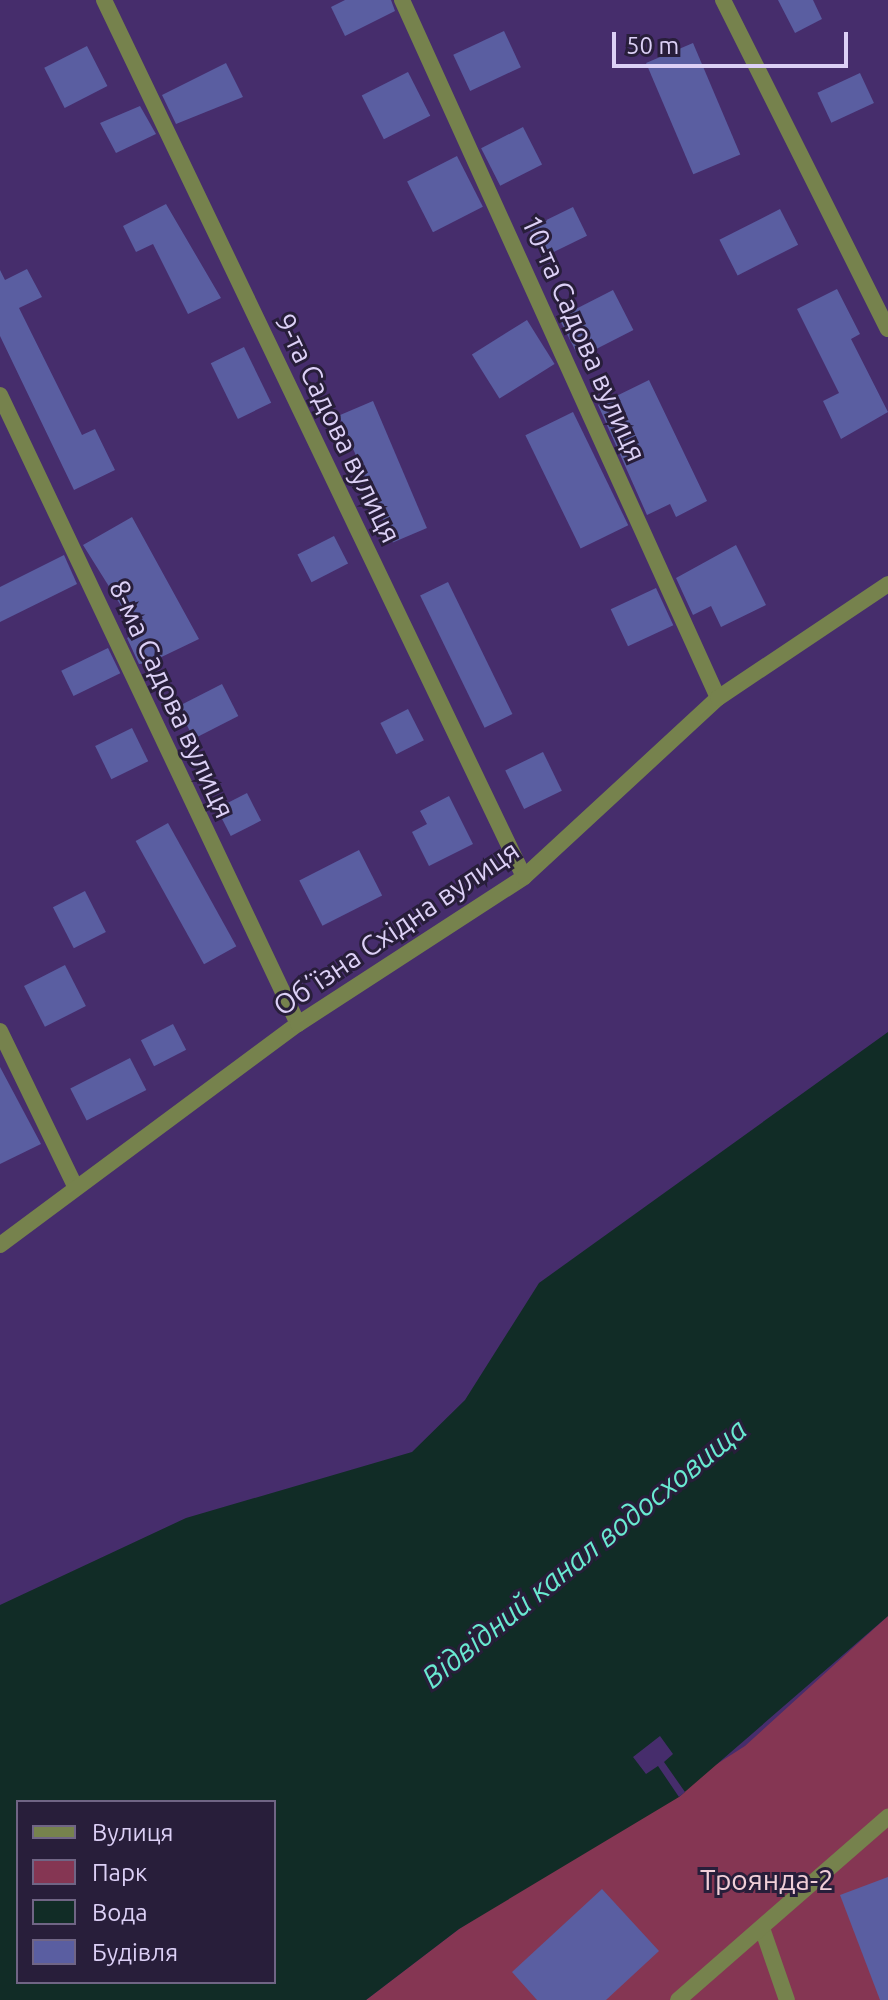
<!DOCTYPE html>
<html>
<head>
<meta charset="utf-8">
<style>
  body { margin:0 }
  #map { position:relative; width:888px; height:2000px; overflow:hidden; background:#462d6c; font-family:Ubuntu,sans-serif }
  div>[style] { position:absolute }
  .green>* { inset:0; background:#853653 }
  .water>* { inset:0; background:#112c26 }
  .pier>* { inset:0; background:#462d6c }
  .building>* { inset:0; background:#5a5ea1; transform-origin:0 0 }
  .minor>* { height:16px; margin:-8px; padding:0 8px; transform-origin:8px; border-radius:8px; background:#76824d }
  span { translate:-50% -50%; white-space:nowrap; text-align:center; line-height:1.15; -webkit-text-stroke:6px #281e3a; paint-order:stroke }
  .street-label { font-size:28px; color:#dcd0f6 }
  .park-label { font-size:28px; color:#f1cfd8 }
  .water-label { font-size:30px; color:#69e9d1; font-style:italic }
  .legend { position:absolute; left:16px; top:1800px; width:260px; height:184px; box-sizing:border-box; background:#281e3a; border:2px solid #706585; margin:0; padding:10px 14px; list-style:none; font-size:24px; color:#dcd0f6 }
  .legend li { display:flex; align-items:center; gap:16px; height:40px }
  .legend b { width:40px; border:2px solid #706585 }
  .scale { position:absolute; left:612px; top:32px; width:236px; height:36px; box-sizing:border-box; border:4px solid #dcd0f6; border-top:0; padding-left:10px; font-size:24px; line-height:28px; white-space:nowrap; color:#dcd0f6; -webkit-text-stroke:6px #281e3a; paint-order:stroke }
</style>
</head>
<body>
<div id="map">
  <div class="green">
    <i style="clip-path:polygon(888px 1616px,888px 2000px,366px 2000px,459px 1929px,745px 1746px)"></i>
  </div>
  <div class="water">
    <i style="clip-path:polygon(evenodd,888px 1032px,888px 1616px,679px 1797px,459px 1929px,366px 2000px,0 2000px,0 1605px,186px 1518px,412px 1452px,465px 1400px,539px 1283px,888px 1032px,18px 1802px,274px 1802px,274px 1982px,18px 1982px,18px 1802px)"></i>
  </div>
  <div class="pier">
    <i style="clip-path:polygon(660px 1736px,673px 1754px,664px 1762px,685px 1792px,679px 1797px,658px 1766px,646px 1774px,633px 1757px)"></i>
  </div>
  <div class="building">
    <i style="clip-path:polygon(345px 0,391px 0,395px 11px,345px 36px,331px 7px)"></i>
    <i style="clip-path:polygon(778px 0,813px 0,822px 19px,795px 33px)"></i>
    <i style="left:504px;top:31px;width:40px;height:56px;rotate:65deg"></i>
    <i style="left:693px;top:43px;width:121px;height:51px;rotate:67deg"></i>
    <i style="left:87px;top:46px;width:45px;height:48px;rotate:63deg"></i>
    <i style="clip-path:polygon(226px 63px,243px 97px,176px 124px,162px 95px)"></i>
    <i style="left:408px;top:72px;width:49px;height:52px;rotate:63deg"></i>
    <i style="left:860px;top:73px;width:33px;height:47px;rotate:65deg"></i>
    <i style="clip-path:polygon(140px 106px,156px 134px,116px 153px,100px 123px)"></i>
    <i style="left:523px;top:127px;width:42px;height:47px;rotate:63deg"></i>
    <i style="left:457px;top:156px;width:57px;height:56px;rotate:63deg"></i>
    <i style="clip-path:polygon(166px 204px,221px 298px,188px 314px,153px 244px,136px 252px,123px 226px)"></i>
    <i style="left:573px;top:207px;width:32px;height:49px;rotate:64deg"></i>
    <i style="left:780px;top:209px;width:40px;height:68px;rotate:63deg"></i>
    <i style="clip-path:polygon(27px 269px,42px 297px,19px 308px,82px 435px,95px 429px,115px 470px,74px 490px,0 336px,0 270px,5px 280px)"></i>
    <i style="clip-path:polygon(837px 289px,860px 334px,851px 339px,888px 412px,841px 439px,823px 401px,839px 393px,797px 309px)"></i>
    <i style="left:613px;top:290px;width:45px;height:61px;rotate:63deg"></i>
    <i style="left:527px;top:320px;width:52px;height:65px;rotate:58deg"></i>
    <i style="left:244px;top:347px;width:62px;height:37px;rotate:64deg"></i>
    <i style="clip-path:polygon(649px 380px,707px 501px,676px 517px,670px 504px,647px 515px,598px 405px)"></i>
    <i style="left:373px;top:401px;width:138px;height:37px;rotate:67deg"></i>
    <i style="left:573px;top:412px;width:126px;height:53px;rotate:64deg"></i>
    <i style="clip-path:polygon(132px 517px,199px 639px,149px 663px,139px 664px,127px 638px,134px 634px,130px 620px,83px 545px)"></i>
    <i style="left:334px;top:536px;width:31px;height:41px;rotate:63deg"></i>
    <i style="clip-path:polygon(736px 545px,766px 605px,721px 627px,711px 606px,693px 615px,676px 578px)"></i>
    <i style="clip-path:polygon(64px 555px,77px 584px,0 622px,0 587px)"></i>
    <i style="left:448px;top:582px;width:147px;height:31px;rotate:64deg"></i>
    <i style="left:656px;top:588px;width:41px;height:50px;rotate:65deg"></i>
    <i style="left:108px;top:648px;width:28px;height:52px;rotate:64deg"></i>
    <i style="left:222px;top:684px;width:36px;height:50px;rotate:63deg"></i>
    <i style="left:408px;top:709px;width:35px;height:31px;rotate:63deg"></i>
    <i style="left:132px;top:728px;width:37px;height:41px;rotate:64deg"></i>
    <i style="left:543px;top:752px;width:43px;height:42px;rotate:64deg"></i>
    <i style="left:247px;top:793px;width:31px;height:34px;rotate:63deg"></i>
    <i style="clip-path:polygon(449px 796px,473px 844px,429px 866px,412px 832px,427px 824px,420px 811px)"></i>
    <i style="left:168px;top:823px;width:141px;height:37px;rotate:61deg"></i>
    <i style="left:359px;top:850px;width:51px;height:67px;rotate:63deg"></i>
    <i style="left:85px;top:891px;width:46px;height:36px;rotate:63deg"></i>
    <i style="left:65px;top:965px;width:46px;height:46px;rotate:63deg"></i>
    <i style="left:173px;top:1024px;width:29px;height:36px;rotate:63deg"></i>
    <i style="left:130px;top:1058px;width:36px;height:67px;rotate:63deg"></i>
    <i style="clip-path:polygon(0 1067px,41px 1144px,0 1164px)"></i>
    <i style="clip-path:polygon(888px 1877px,888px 2000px,880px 2000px,840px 1895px)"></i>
    <i style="clip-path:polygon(602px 1889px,659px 1951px,606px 2000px,537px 2000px,512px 1972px)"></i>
  </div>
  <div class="minor">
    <i style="left:104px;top:0;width:972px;rotate:64.41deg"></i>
    <i style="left:402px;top:0;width:766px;rotate:65.64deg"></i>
    <i style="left:723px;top:0;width:368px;rotate:63.4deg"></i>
    <i style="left:0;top:395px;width:696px;rotate:64.65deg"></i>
    <i style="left:0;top:1031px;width:172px;rotate:64.2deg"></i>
    <i style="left:0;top:1245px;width:371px;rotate:-36.6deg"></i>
    <i style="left:298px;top:1024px;width:270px;rotate:-33deg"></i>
    <i style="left:524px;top:877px;width:264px;rotate:-42.7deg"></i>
    <i style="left:718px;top:698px;width:205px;rotate:-33.8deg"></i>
    <i style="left:762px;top:1928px;width:76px;rotate:70.9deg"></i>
    <i style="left:678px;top:2000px;width:279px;rotate:-41.1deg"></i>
  </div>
  <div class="street-label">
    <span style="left:584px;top:338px;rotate:66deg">10-та Садова вулиця</span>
    <span style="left:338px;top:428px;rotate:64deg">9-та Садова вулиця</span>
    <span style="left:172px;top:699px;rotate:65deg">8-ма Садова вулиця</span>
    <span style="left:396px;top:928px;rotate:-34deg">Обʼїзна Східна вулиця</span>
  </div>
  <div class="park-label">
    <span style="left:767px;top:1880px">Троянда-2</span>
  </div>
  <div class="water-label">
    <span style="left:584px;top:1553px;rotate:-39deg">Відвідний канал водосховища</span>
  </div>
  <ul class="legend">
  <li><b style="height:10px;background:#76824d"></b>Вулиця</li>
  <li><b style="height:22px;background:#853653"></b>Парк</li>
  <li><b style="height:22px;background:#112c26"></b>Вода</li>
  <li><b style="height:22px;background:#5a5ea1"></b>Будівля</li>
  </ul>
  <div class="scale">50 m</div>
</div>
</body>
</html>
